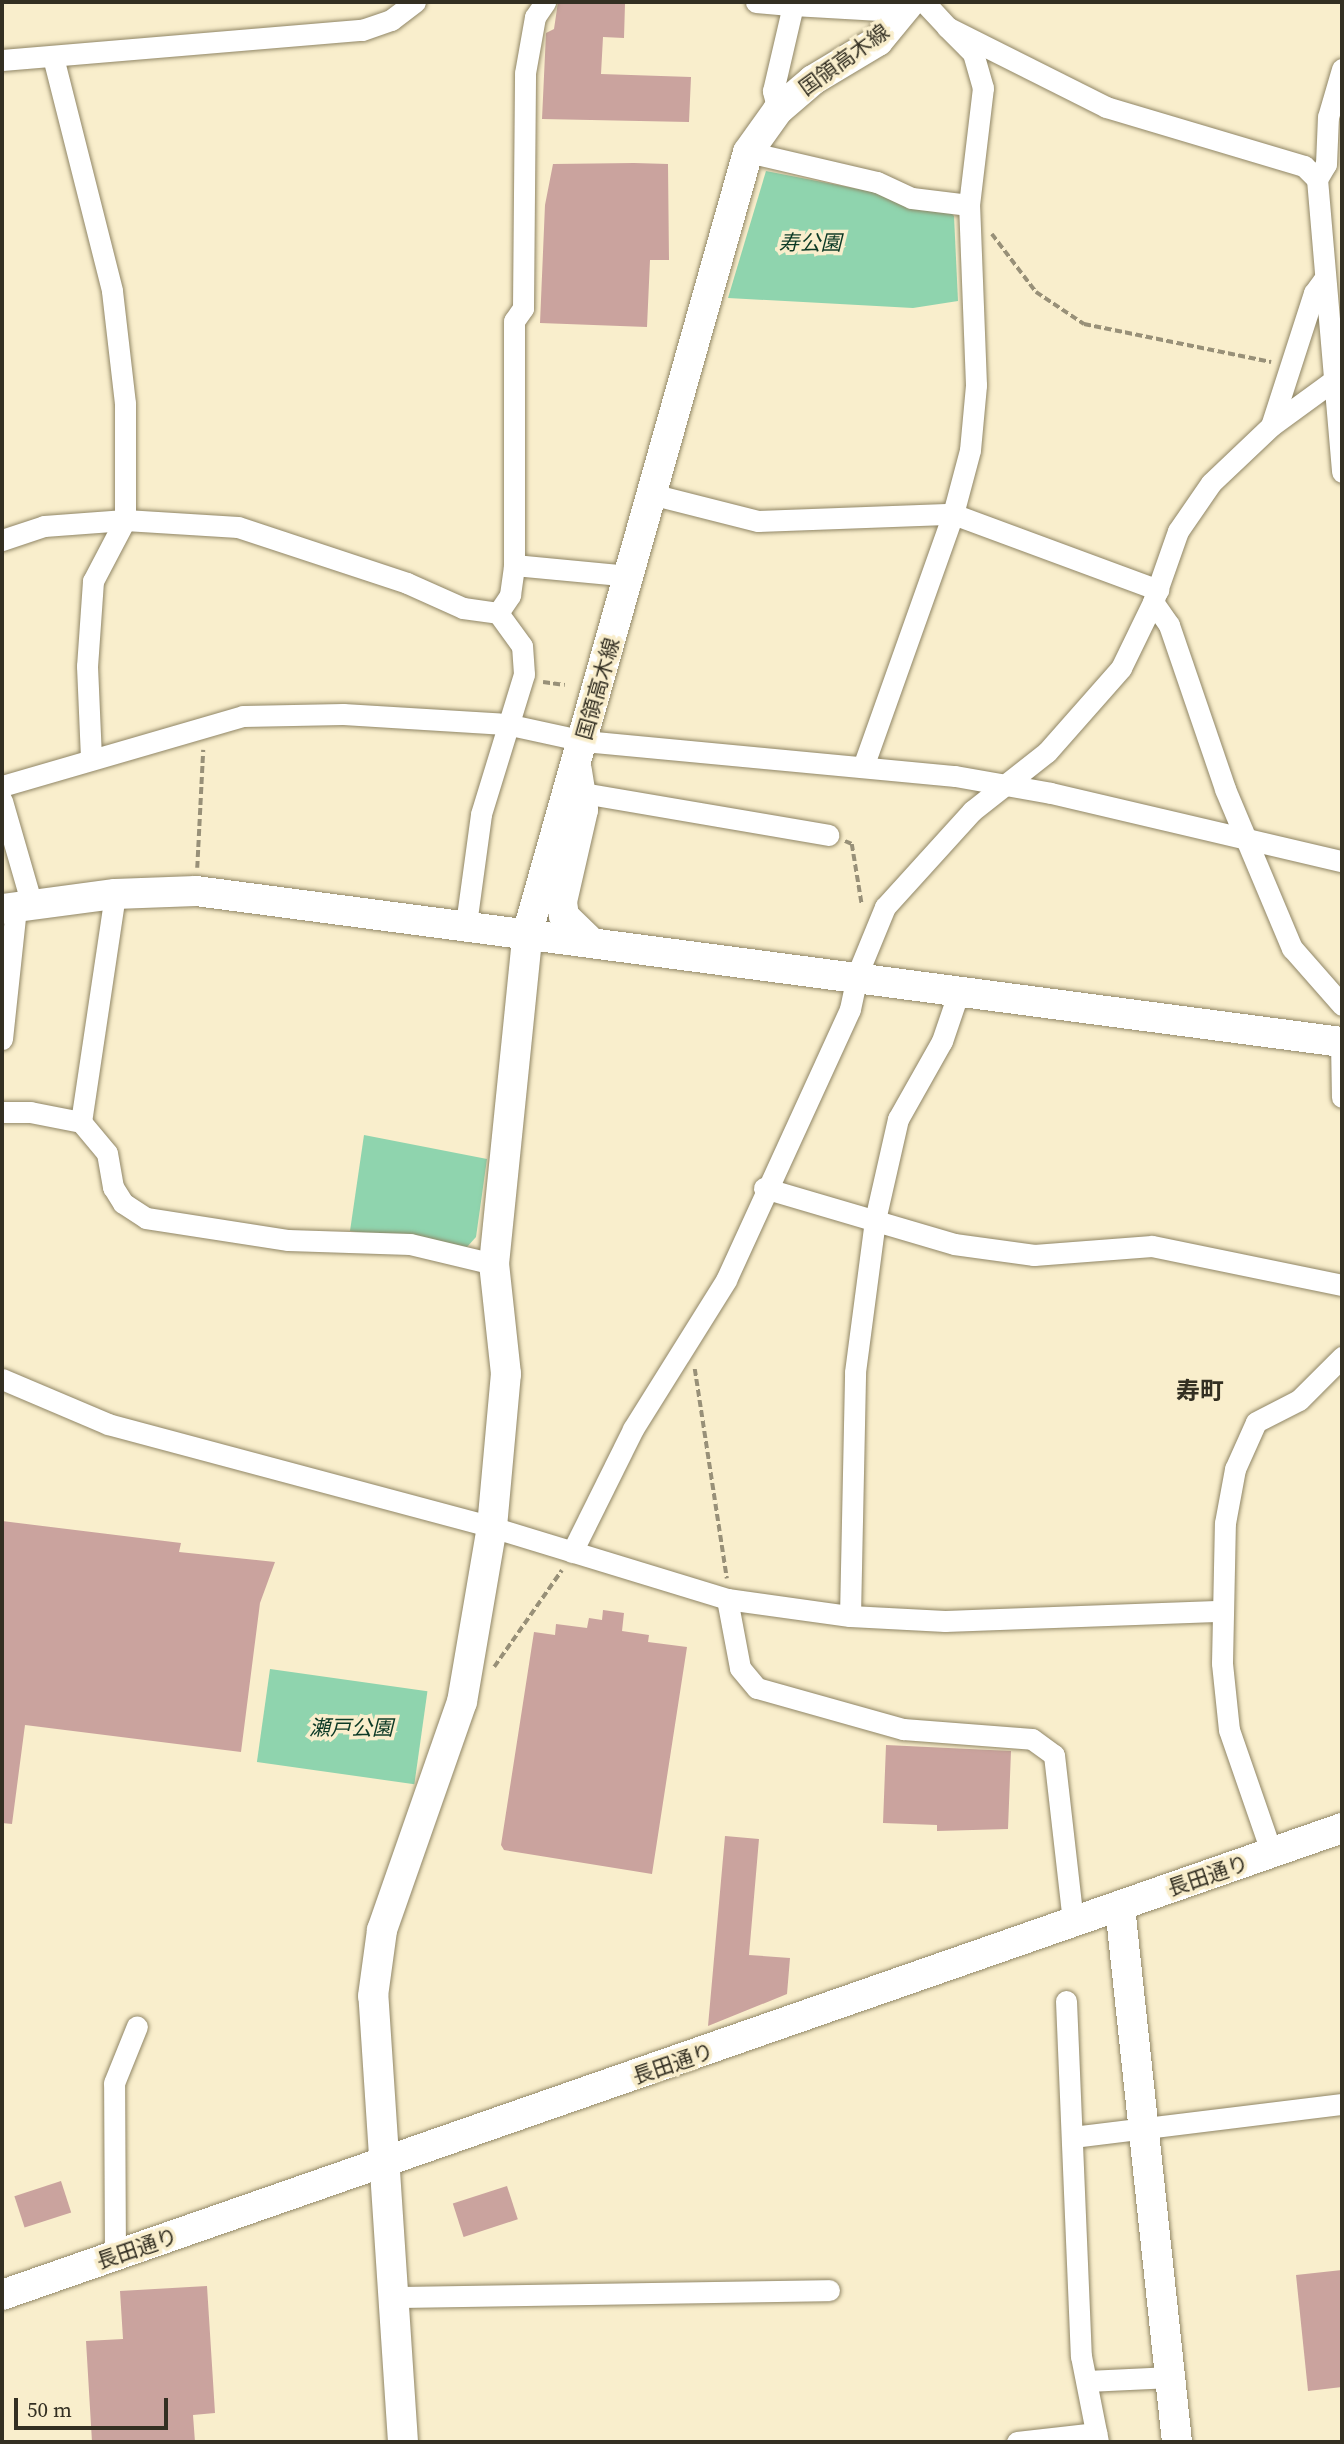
<!DOCTYPE html>
<html>
<head>
<meta charset="utf-8">
<style>
  body { margin:0 }
  #map { position:relative; width:1344px; height:2444px; overflow:hidden; background:#f9eecc; font-family:"Source Serif 4","Noto Sans JP",serif }
  div>[style] { position:absolute }
  .green>* { inset:0; background:#8fd4ae; transform-origin:0 0 }
  .building>* { inset:0; background:#caa39e; transform-origin:0 0 }
  .path>* { height:3.5px; margin-top:-1.75px; transform-origin:0; background:repeating-linear-gradient(90deg,#989078 0 7px,transparent 0 10.5px) }
  .roads { filter:drop-shadow(0 0 2px #908666) drop-shadow(0 0 2px #908666) }
  .street>* { height:21px; margin:-10.5px; padding:0 10.5px; transform-origin:10.5px; border-radius:10.5px; background:#fff }
  .secondary>* { height:30px; margin:-15px; padding:0 15px; transform-origin:15px; border-radius:15px; background:#fff }
  span { translate:-50% -50%; white-space:nowrap; text-align:center; line-height:1.15; -webkit-text-stroke:7px #f9eecc; paint-order:stroke }
  .street-label { font-size:21px; color:#332f22 }
  .park-label { font-size:21px; color:#0b3925; font-style:italic }
  .quarter-label { font-size:24px; color:#332f22; font-weight:700 }
  .frame { position:absolute; inset:0; border:4px solid #332f22; pointer-events:none }
  .scale { position:absolute; left:14px; top:2398px; width:154px; height:32px; box-sizing:border-box; border:4px solid #332f22; border-top:0; padding-left:9px; font-size:21px; line-height:24px; white-space:nowrap; color:#332f22; -webkit-text-stroke:5px #f9eecc; paint-order:stroke }
</style>
</head>
<body>
<div id="map">
  <div class="green">
    <i style="clip-path:polygon(766px 171px,945px 206px,954px 216px,958px 301px,913px 308px,728px 298px)"></i>
    <i style="clip-path:polygon(364px 1135px,487px 1159px,476px 1237px,467px 1247px,350px 1231px)"></i>
    <i style="left:270px;top:1669px;width:159px;height:94px;rotate:8deg"></i>
  </div>
  <div class="building">
    <i style="clip-path:polygon(558px 2px,625px 4px,624px 38px,603px 37px,601px 74px,691px 77px,689px 122px,542px 119px,546px 33px,554px 29px)"></i>
    <i style="clip-path:polygon(634px 163px,668px 164px,669px 260px,650px 260px,647px 327px,540px 323px,545px 205px,553px 164px)"></i>
    <i style="clip-path:polygon(2px 1521px,181px 1543px,179px 1552px,275px 1562px,260px 1603px,241px 1752px,25px 1725px,12px 1824px,2px 1823px)"></i>
    <i style="clip-path:polygon(603px 1610px,624px 1613px,622px 1631px,649px 1635px,648px 1642px,687px 1647px,652px 1874px,504px 1850px,501px 1845px,534px 1632px,555px 1635px,556px 1624px,587px 1628px,589px 1618px,602px 1620px)"></i>
    <i style="clip-path:polygon(886px 1745px,1011px 1751px,1008px 1829px,937px 1831px,937px 1825px,883px 1823px)"></i>
    <i style="clip-path:polygon(725px 1836px,759px 1839px,749px 1955px,790px 1958px,787px 1994px,708px 2026px)"></i>
    <i style="left:61px;top:2181px;width:33px;height:49px;rotate:72deg"></i>
    <i style="left:507px;top:2186px;width:35px;height:57px;rotate:72deg"></i>
    <i style="clip-path:polygon(1342px 2270px,1342px 2387px,1308px 2391px,1296px 2275px)"></i>
    <i style="clip-path:polygon(207px 2286px,215px 2413px,193px 2415px,195px 2442px,92px 2442px,86px 2341px,123px 2339px,120px 2291px)"></i>
  </div>
  <div class="path">
    <i style="left:992px;top:234px;width:73px;rotate:52.8deg"></i>
    <i style="left:1036px;top:292px;width:58px;rotate:33.7deg"></i>
    <i style="left:1084px;top:324px;width:191px;rotate:11.5deg"></i>
    <i style="left:543px;top:682px;width:22px;rotate:8deg"></i>
    <i style="left:845px;top:841px;width:8px;rotate:23deg"></i>
    <i style="left:852px;top:844px;width:62px;rotate:80.7deg"></i>
    <i style="left:197px;top:868px;width:118px;rotate:-87.1deg"></i>
    <i style="left:695px;top:1369px;width:212px;rotate:81.3deg"></i>
    <i style="left:494px;top:1667px;width:118px;rotate:-55deg"></i>
  </div>
  <div class="roads">
    <div class="street">
      <i style="left:756px;top:2px;width:37px;rotate:5deg"></i>
      <i style="left:924px;top:2px;width:34px;rotate:47deg"></i>
      <i style="left:947px;top:27px;width:178px;rotate:26.7deg"></i>
      <i style="left:1106px;top:107px;width:207px;rotate:16.6deg"></i>
      <i style="left:1304px;top:166px;width:18px;rotate:45deg"></i>
      <i style="left:1317px;top:179px;width:294px;rotate:85.1deg"></i>
      <i style="left:53px;top:57px;width:241px;rotate:75.8deg"></i>
      <i style="left:112px;top:291px;width:113px;rotate:83.4deg"></i>
      <i style="left:125px;top:403px;width:117px;rotate:90deg"></i>
      <i style="left:125px;top:520px;width:69px;rotate:117.7deg"></i>
      <i style="left:93px;top:581px;width:85px;rotate:94deg"></i>
      <i style="left:87px;top:666px;width:92px;rotate:87.5deg"></i>
      <i style="left:2px;top:60px;width:361px;rotate:-4.8deg"></i>
      <i style="left:362px;top:30px;width:31px;rotate:-19deg"></i>
      <i style="left:391px;top:20px;width:30px;rotate:-37deg"></i>
      <i style="left:778px;top:110px;width:20px;rotate:-105deg"></i>
      <i style="left:773px;top:91px;width:88px;rotate:-76.9deg"></i>
      <i style="left:793px;top:5px;width:87px;rotate:3.3deg"></i>
      <i style="left:880px;top:10px;width:21px;rotate:29deg"></i>
      <i style="left:748px;top:152px;width:132px;rotate:13.1deg"></i>
      <i style="left:877px;top:182px;width:38px;rotate:25deg"></i>
      <i style="left:912px;top:198px;width:57px;rotate:7deg"></i>
      <i style="left:1317px;top:179px;width:17px;rotate:-59deg"></i>
      <i style="left:1326px;top:164px;width:47px;rotate:-87.6deg"></i>
      <i style="left:1328px;top:117px;width:50px;rotate:-73.7deg"></i>
      <i style="left:1271px;top:426px;width:140px;rotate:-72.1deg"></i>
      <i style="left:1314px;top:293px;width:19px;rotate:-54deg"></i>
      <i style="left:655px;top:495px;width:106px;rotate:14.2deg"></i>
      <i style="left:758px;top:521px;width:195px;rotate:-2.1deg"></i>
      <i style="left:953px;top:514px;width:219px;rotate:20.3deg"></i>
      <i style="left:2px;top:540px;width:44px;rotate:-18.4deg"></i>
      <i style="left:44px;top:526px;width:81px;rotate:-4.2deg"></i>
      <i style="left:125px;top:520px;width:113px;rotate:3.5deg"></i>
      <i style="left:238px;top:527px;width:178px;rotate:18.3deg"></i>
      <i style="left:407px;top:583px;width:61px;rotate:24.1deg"></i>
      <i style="left:463px;top:608px;width:35px;rotate:8deg"></i>
      <i style="left:514px;top:565px;width:118px;rotate:5.4deg"></i>
      <i style="left:1153px;top:602px;width:28px;rotate:55deg"></i>
      <i style="left:1169px;top:625px;width:173px;rotate:71.1deg"></i>
      <i style="left:1225px;top:789px;width:173px;rotate:67.2deg"></i>
      <i style="left:1292px;top:948px;width:76px;rotate:48.7deg"></i>
      <i style="left:864px;top:764px;width:265px;rotate:-70.4deg"></i>
      <i style="left:953px;top:514px;width:66px;rotate:-75.1deg"></i>
      <i style="left:970px;top:450px;width:65px;rotate:-84.7deg"></i>
      <i style="left:976px;top:385px;width:180px;rotate:-92.2deg"></i>
      <i style="left:969px;top:205px;width:118px;rotate:-83.2deg"></i>
      <i style="left:983px;top:88px;width:36px;rotate:-106deg"></i>
      <i style="left:973px;top:53px;width:37px;rotate:-135deg"></i>
      <i style="left:2px;top:786px;width:251px;rotate:-16.2deg"></i>
      <i style="left:243px;top:716px;width:100px;rotate:-1.1deg"></i>
      <i style="left:343px;top:714px;width:163px;rotate:3.5deg"></i>
      <i style="left:506px;top:724px;width:80px;rotate:12.3deg"></i>
      <i style="left:584px;top:741px;width:373px;rotate:5.4deg"></i>
      <i style="left:955px;top:776px;width:97px;rotate:10deg"></i>
      <i style="left:1051px;top:793px;width:299px;rotate:13.2deg"></i>
      <i style="left:583px;top:793px;width:249px;rotate:9.7deg"></i>
      <i style="left:2px;top:801px;width:108px;rotate:73.9deg"></i>
      <i style="left:466px;top:924px;width:111px;rotate:-82.2deg"></i>
      <i style="left:481px;top:814px;width:146px;rotate:-72.9deg"></i>
      <i style="left:524px;top:674px;width:28px;rotate:-94deg"></i>
      <i style="left:522px;top:646px;width:41px;rotate:-126deg"></i>
      <i style="left:498px;top:613px;width:22px;rotate:-56deg"></i>
      <i style="left:510px;top:595px;width:30px;rotate:-82deg"></i>
      <i style="left:514px;top:565px;width:244px;rotate:-90deg"></i>
      <i style="left:514px;top:321px;width:16px;rotate:-55deg"></i>
      <i style="left:523px;top:308px;width:235px;rotate:-89.5deg"></i>
      <i style="left:525px;top:73px;width:57px;rotate:-79.9deg"></i>
      <i style="left:535px;top:17px;width:18px;rotate:-56deg"></i>
      <i style="left:2px;top:1039px;width:133px;rotate:-83.9deg"></i>
      <i style="left:1341px;top:1042px;width:55px;rotate:89deg"></i>
      <i style="left:2px;top:1112px;width:28px"></i>
      <i style="left:30px;top:1112px;width:52px;rotate:11.1deg"></i>
      <i style="left:81px;top:1122px;width:40px;rotate:50deg"></i>
      <i style="left:107px;top:1153px;width:35px;rotate:80deg"></i>
      <i style="left:113px;top:1187px;width:19px;rotate:58deg"></i>
      <i style="left:123px;top:1203px;width:27px;rotate:33deg"></i>
      <i style="left:146px;top:1218px;width:144px;rotate:8.8deg"></i>
      <i style="left:288px;top:1240px;width:122px;rotate:1.9deg"></i>
      <i style="left:410px;top:1244px;width:86px;rotate:13.4deg"></i>
      <i style="left:81px;top:1122px;width:231px;rotate:-81.5deg"></i>
      <i style="left:764px;top:1188px;width:198px;rotate:16.4deg"></i>
      <i style="left:954px;top:1244px;width:81px;rotate:7.8deg"></i>
      <i style="left:1034px;top:1255px;width:118px;rotate:-4.4deg"></i>
      <i style="left:1152px;top:1246px;width:194px;rotate:11.6deg"></i>
      <i style="left:2px;top:1379px;width:115px;rotate:23deg"></i>
      <i style="left:108px;top:1424px;width:398px;rotate:15deg"></i>
      <i style="left:492px;top:1527px;width:246px;rotate:17deg"></i>
      <i style="left:727px;top:1599px;width:124px;rotate:7.9deg"></i>
      <i style="left:850px;top:1616px;width:95px;rotate:3deg"></i>
      <i style="left:945px;top:1621px;width:278px;rotate:-2.1deg"></i>
      <i style="left:572px;top:1552px;width:137px;rotate:-63.6deg"></i>
      <i style="left:633px;top:1429px;width:176px;rotate:-58deg"></i>
      <i style="left:726px;top:1280px;width:298px;rotate:-65.4deg"></i>
      <i style="left:850px;top:1009px;width:35px;rotate:-78deg"></i>
      <i style="left:857px;top:975px;width:74px;rotate:-67.6deg"></i>
      <i style="left:885px;top:907px;width:130px;rotate:-47.8deg"></i>
      <i style="left:972px;top:811px;width:95px;rotate:-38.2deg"></i>
      <i style="left:1047px;top:752px;width:112px;rotate:-48.6deg"></i>
      <i style="left:1121px;top:668px;width:73px;rotate:-64.1deg"></i>
      <i style="left:1153px;top:602px;width:75px;rotate:-70.6deg"></i>
      <i style="left:1178px;top:531px;width:58px;rotate:-55.5deg"></i>
      <i style="left:1211px;top:483px;width:83px;rotate:-43.5deg"></i>
      <i style="left:1271px;top:426px;width:78px;rotate:-36.1deg"></i>
      <i style="left:727px;top:1599px;width:70px;rotate:79.3deg"></i>
      <i style="left:740px;top:1668px;width:26px;rotate:50deg"></i>
      <i style="left:757px;top:1688px;width:152px;rotate:15.7deg"></i>
      <i style="left:903px;top:1729px;width:129px;rotate:4.4deg"></i>
      <i style="left:1032px;top:1739px;width:27px;rotate:36deg"></i>
      <i style="left:1054px;top:1755px;width:168px;rotate:83.5deg"></i>
      <i style="left:850px;top:1616px;width:244px;rotate:-88.8deg"></i>
      <i style="left:855px;top:1372px;width:153px;rotate:-82.5deg"></i>
      <i style="left:875px;top:1220px;width:104px;rotate:-77.2deg"></i>
      <i style="left:898px;top:1119px;width:90px;rotate:-60.6deg"></i>
      <i style="left:942px;top:1041px;width:53px;rotate:-71.2deg"></i>
      <i style="left:1272px;top:1854px;width:131px;rotate:-109.1deg"></i>
      <i style="left:1229px;top:1730px;width:67px;rotate:-96deg"></i>
      <i style="left:1222px;top:1663px;width:140px;rotate:-88.8deg"></i>
      <i style="left:1225px;top:1523px;width:55px;rotate:-79.5deg"></i>
      <i style="left:1235px;top:1469px;width:51px;rotate:-65.9deg"></i>
      <i style="left:1256px;top:1422px;width:48px;rotate:-27.1deg"></i>
      <i style="left:1299px;top:1400px;width:61px;rotate:-45deg"></i>
      <i style="left:1066px;top:2001px;width:355px;rotate:87.6deg"></i>
      <i style="left:1081px;top:2356px;width:88px;rotate:78.8deg"></i>
      <i style="left:1073px;top:2137px;width:271px;rotate:-7deg"></i>
      <i style="left:115px;top:2256px;width:173px;rotate:-90.3deg"></i>
      <i style="left:114px;top:2083px;width:61px;rotate:-68deg"></i>
      <i style="left:395px;top:2297px;width:434px;rotate:-0.9deg"></i>
      <i style="left:1087px;top:2381px;width:84px;rotate:-2.7deg"></i>
      <i style="left:1017px;top:2442px;width:80px;rotate:-6.5deg"></i>
    </div>
    <div class="secondary">
      <i style="left:577px;top:771px;width:39px;rotate:81deg"></i>
      <i style="left:583px;top:810px;width:94px;rotate:102.9deg"></i>
      <i style="left:562px;top:902px;width:14px;rotate:82deg"></i>
      <i style="left:564px;top:916px;width:33px;rotate:44deg"></i>
      <i style="left:2px;top:909px;width:114px;rotate:-7.6deg"></i>
      <i style="left:115px;top:894px;width:81px;rotate:-2.1deg"></i>
      <i style="left:196px;top:891px;width:1156px;rotate:7.51deg"></i>
      <i style="left:1120px;top:1907px;width:538px;rotate:83.92deg"></i>
      <i style="left:2px;top:2295px;width:1419px;rotate:-19.21deg"></i>
      <i style="left:403px;top:2442px;width:447px;rotate:-93.8deg"></i>
      <i style="left:373px;top:1996px;width:67px;rotate:-82.2deg"></i>
      <i style="left:382px;top:1930px;width:242px;rotate:-70.7deg"></i>
      <i style="left:462px;top:1702px;width:178px;rotate:-80.3deg"></i>
      <i style="left:492px;top:1527px;width:154px;rotate:-84.8deg"></i>
      <i style="left:506px;top:1374px;width:111px;rotate:-96.2deg"></i>
      <i style="left:494px;top:1264px;width:335px;rotate:-84.2deg"></i>
      <i style="left:528px;top:931px;width:809px;rotate:-74.23deg"></i>
      <i style="left:748px;top:152px;width:52px;rotate:-54.5deg"></i>
      <i style="left:778px;top:110px;width:46px;rotate:-40.6deg"></i>
      <i style="left:813px;top:80px;width:76px;rotate:-31deg"></i>
      <i style="left:878px;top:41px;width:50px;rotate:-50.6deg"></i>
    </div>
  </div>
  <div class="street-label">
    <span style="left:844px;top:60px;rotate:-36deg">国領高木線</span>
    <span style="left:598px;top:689px;rotate:-74deg">国領高木線</span>
    <span style="left:1208px;top:1876px;rotate:-19deg">長田通り</span>
    <span style="left:673px;top:2064px;rotate:-19deg">長田通り</span>
    <span style="left:137px;top:2249px;rotate:-19deg">長田通り</span>
  </div>
  <div class="park-label">
    <span style="left:810px;top:243px">寿公園</span>
    <span style="left:351px;top:1728px">瀬戸公園</span>
  </div>
  <div class="quarter-label">
    <span style="left:1200px;top:1391px">寿町</span>
  </div>
  <div class="frame"></div>
  <div class="scale">50 m</div>
</div>
</body>
</html>
